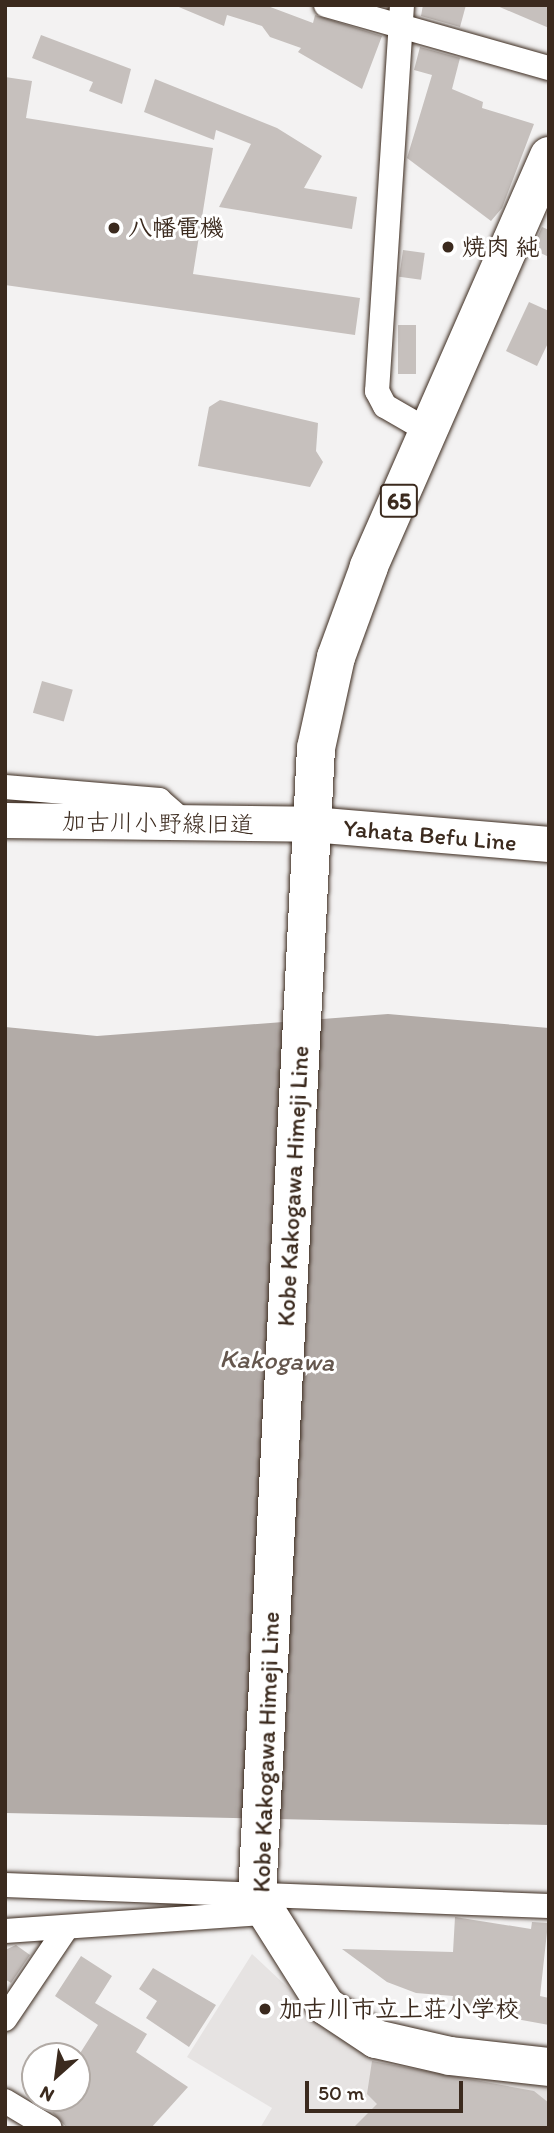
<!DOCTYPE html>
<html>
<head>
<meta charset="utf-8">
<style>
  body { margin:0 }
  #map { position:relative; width:554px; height:2133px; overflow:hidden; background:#f3f2f2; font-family:Itim,"Klee One",sans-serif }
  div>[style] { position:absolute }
  .built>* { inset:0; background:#e6e3e2 }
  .water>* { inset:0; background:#b2aba7 }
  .building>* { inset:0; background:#c6c0bd; transform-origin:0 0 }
  .roads { filter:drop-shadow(0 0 2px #3b2a1e) drop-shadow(0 0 2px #3b2a1e) }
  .street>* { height:24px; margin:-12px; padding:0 12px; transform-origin:12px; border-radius:12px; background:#fff }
  .secondary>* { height:35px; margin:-17.5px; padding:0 17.5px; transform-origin:17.5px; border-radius:17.5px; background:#fff }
  .primary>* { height:38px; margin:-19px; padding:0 19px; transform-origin:19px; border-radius:19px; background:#fff }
  .dots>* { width:19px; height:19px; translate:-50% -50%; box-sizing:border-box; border:4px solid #fff; border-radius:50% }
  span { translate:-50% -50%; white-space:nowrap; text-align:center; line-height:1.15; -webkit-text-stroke:6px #fff; paint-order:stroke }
  .shield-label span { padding:2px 5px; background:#fff; border:2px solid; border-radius:5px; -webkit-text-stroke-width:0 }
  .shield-label { font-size:23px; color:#3b2a1e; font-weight:700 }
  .poi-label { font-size:24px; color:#3b2a1e; font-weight:700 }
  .left { translate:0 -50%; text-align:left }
  .street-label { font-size:24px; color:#3b2a1e }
  .water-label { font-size:26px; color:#65574e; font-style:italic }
  .frame { position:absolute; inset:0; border:7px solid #3b2a1e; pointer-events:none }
  .north { position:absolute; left:21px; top:2042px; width:70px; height:70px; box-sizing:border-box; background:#fff; border:2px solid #b1aaa5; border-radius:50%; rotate:208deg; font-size:19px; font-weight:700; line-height:28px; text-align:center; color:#3b2a1e }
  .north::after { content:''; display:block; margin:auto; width:24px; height:32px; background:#3b2a1e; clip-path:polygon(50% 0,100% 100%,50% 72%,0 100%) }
  .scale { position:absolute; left:305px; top:2081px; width:158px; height:32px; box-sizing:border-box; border:4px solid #3b2a1e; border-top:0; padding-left:9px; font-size:21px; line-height:24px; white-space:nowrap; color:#3b2a1e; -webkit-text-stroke:5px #fff; paint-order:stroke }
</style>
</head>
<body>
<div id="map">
  <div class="built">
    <i style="clip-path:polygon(252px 1954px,347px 2043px,454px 2074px,549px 2086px,549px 2128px,260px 2128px,272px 2108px,187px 2057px)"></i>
  </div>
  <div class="water">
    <i style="clip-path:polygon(388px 1014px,549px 1028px,549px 1825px,5px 1813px,5px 1027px,97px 1036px)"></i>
  </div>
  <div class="building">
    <i style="clip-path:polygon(174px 5px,265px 5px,313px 23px,315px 15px,382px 36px,362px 89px,298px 52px,301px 48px,270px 37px,262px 26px,227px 15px,224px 26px)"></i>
    <i style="clip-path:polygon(423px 5px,466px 5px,460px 27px,421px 16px)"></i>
    <i style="clip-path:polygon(495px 5px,549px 5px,549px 28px)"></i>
    <i style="clip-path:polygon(41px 35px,131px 69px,122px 104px,89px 91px,93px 82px,32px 58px)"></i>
    <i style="clip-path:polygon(420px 47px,460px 58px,452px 89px,483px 102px,482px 108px,534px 124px,502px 208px,491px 221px,407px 158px,432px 75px,414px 70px)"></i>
    <i style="clip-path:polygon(5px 77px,32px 81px,26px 118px,213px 148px,193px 274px,360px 298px,355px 335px,5px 285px)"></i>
    <i style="clip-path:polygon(155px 79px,277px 128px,322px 156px,304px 188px,357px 197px,352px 229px,219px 207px,251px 144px,216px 130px,214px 140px,144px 112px)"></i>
    <i style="clip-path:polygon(542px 227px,549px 230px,549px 257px,532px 249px)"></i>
    <i style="left:403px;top:250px;width:22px;height:27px;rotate:8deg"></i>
    <i style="clip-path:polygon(529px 302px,549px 311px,549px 341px,537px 366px,506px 351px)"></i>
    <i style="left:398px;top:325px;width:18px;height:49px"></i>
    <i style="clip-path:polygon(220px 400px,318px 423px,316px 451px,323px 462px,310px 487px,198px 466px,209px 407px)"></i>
    <i style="left:42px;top:681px;width:32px;height:33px;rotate:16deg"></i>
    <i style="clip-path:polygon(455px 1917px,531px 1929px,532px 1922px,548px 1923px,540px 1996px,549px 1998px,549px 2025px,451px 2007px,453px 1996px,416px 1993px,387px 1982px,342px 1949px,453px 1952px)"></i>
    <i style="clip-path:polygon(16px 1945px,30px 1955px,11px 1983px,5px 1979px,5px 1950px)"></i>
    <i style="clip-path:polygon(81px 1956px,112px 1976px,95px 2003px,147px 2034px,136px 2052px,188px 2087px,151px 2128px,67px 2128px,52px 2112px,61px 2098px,77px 2098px,77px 2058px,98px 2025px,55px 1996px)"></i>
    <i style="clip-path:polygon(153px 1968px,216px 2005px,189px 2047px,146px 2018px,157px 2001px,139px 1989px)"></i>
    <i style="clip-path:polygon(372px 2061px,534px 2091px,549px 2103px,549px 2128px,353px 2128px,377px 2104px,367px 2094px)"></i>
  </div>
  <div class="roads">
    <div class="street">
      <i style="left:326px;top:5px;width:232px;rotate:15.8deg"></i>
      <i style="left:402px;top:5px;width:387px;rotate:93.7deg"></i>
      <i style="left:377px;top:391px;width:17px;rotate:62deg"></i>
      <i style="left:385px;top:406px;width:52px;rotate:30deg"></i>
      <i style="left:5px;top:787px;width:155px;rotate:4.8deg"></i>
      <i style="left:159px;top:800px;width:35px;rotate:41deg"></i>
      <i style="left:5px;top:1885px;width:544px;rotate:2.21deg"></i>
      <i style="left:5px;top:1931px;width:258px;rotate:-4deg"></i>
      <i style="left:5px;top:2019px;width:111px;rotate:-56deg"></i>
      <i style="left:5px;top:2101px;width:52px;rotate:31deg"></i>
    </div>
    <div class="secondary">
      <i style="left:5px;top:820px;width:306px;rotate:0.7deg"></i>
      <i style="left:311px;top:824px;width:239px;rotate:4.8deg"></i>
    </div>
    <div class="primary">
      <i style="left:549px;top:156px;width:449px;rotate:113.7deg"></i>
      <i style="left:369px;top:567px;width:96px;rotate:110.1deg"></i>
      <i style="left:336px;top:657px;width:93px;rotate:102.4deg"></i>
      <i style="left:316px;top:748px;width:1151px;rotate:92.94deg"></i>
      <i style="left:257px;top:1897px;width:129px;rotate:57.7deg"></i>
      <i style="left:326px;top:2006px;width:60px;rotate:33.4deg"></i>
      <i style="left:376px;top:2039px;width:76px;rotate:12.9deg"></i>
      <i style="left:450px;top:2056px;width:100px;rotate:6.3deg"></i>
    </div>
  </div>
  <div class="dots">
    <i style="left:114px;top:228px;background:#3b2a1e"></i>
    <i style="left:448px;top:247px;background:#3b2a1e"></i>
    <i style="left:265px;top:2009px;background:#3b2a1e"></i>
  </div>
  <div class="shield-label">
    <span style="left:399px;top:501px">65</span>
  </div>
  <div class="poi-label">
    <span class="left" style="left:128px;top:228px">八幡電機</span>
    <span class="left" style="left:462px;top:247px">焼肉 純</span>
    <span class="left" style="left:279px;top:2009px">加古川市立上荘小学校</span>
  </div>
  <div class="street-label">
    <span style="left:158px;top:823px;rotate:1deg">加古川小野線旧道</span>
    <span style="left:430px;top:835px;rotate:5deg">Yahata Befu Line</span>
    <span style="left:293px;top:1186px;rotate:-87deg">Kobe Kakogawa Himeji Line</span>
    <span style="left:266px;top:1752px;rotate:-88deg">Kobe Kakogawa Himeji Line</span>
  </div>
  <div class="water-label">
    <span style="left:277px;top:1361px;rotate:2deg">Kakogawa</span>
  </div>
  <div class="frame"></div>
  <div class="north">N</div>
  <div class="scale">50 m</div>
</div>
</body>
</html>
